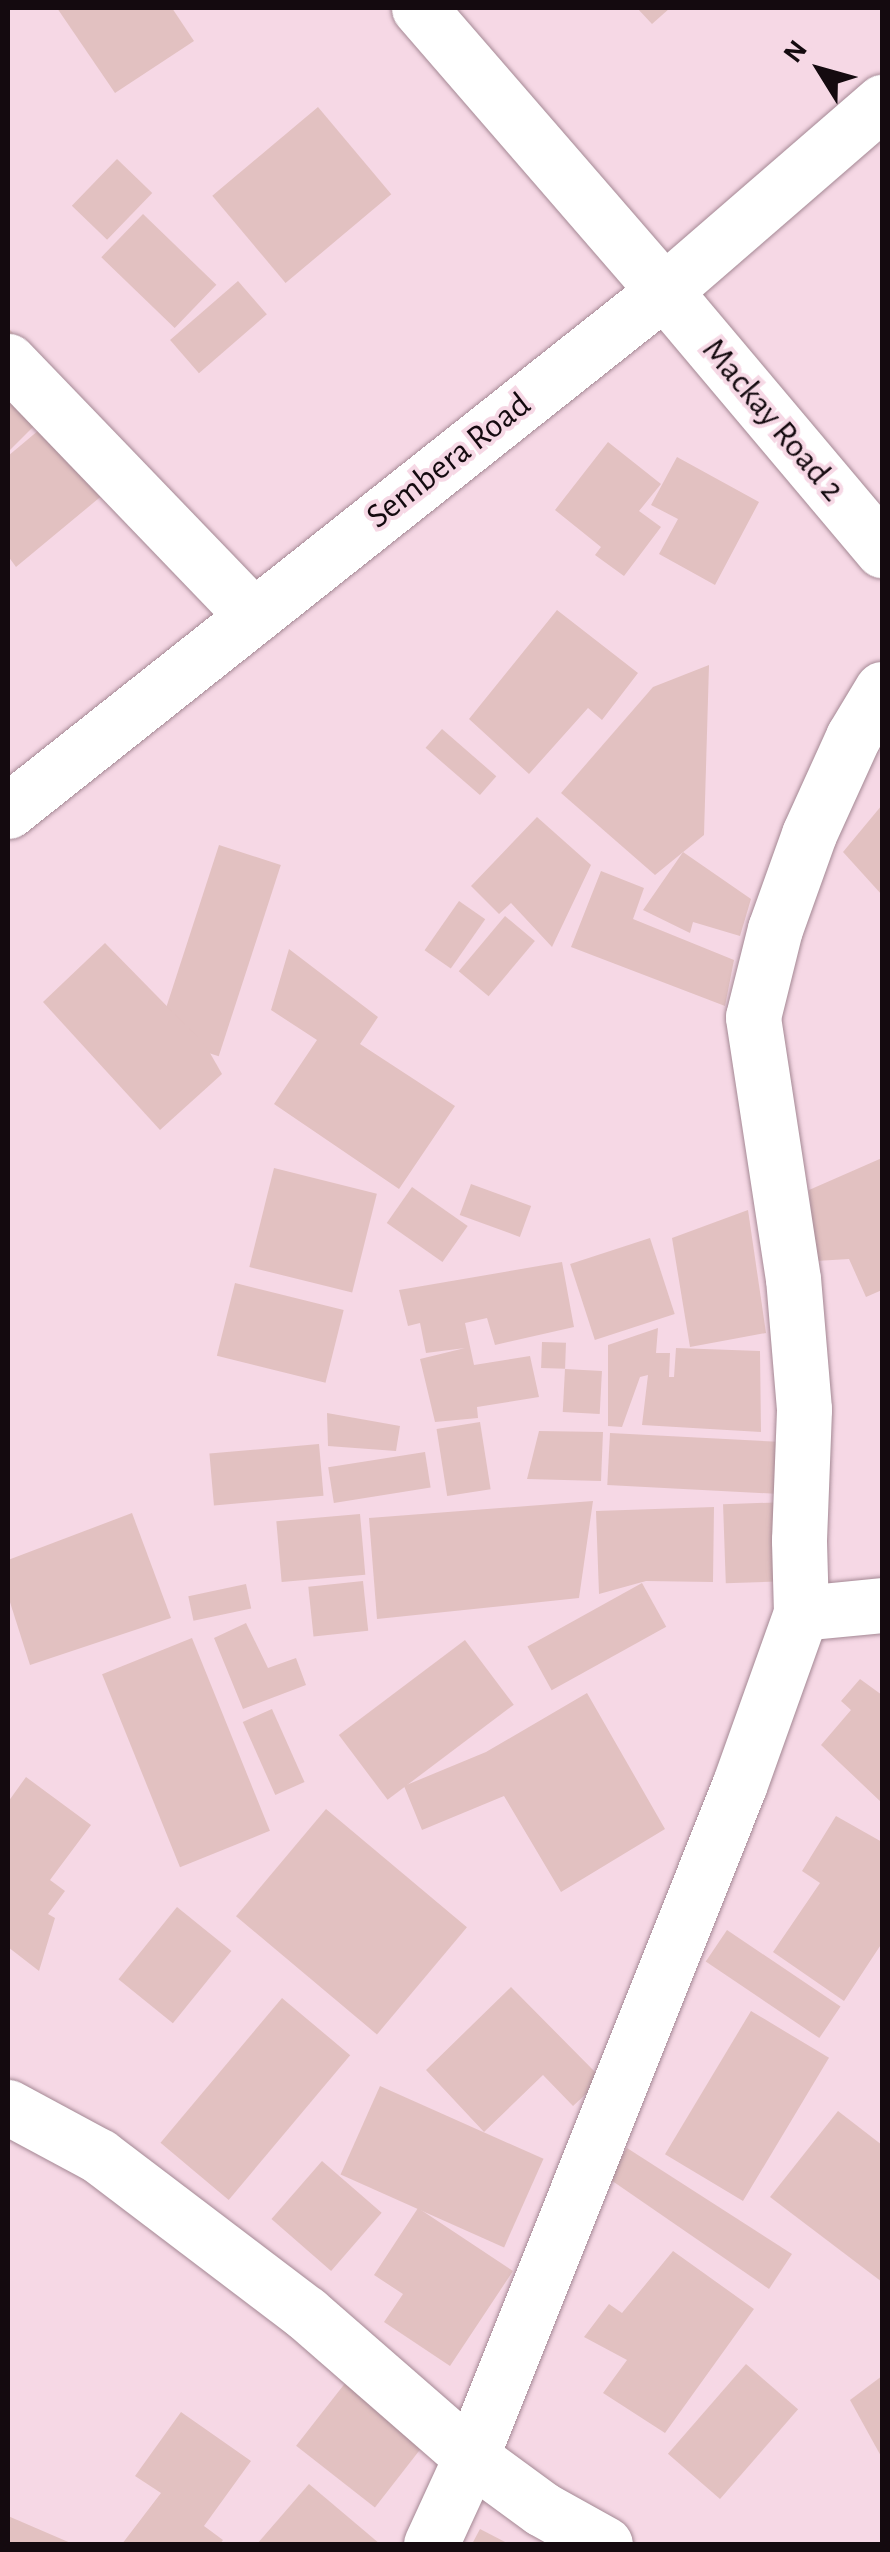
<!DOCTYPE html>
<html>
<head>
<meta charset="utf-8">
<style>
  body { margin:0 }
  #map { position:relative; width:890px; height:2552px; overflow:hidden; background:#f6d8e5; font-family:"Alegreya Sans",sans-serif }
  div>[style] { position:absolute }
  .building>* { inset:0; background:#e2c1c1; transform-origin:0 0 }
  .roads { filter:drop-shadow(0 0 2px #a48894) drop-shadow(0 0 2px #a48894) }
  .minor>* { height:55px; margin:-27.5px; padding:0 27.5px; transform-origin:27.5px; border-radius:27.5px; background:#fff }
  .tertiary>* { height:55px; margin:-27.5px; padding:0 27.5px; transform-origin:27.5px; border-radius:27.5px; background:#fff }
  span { translate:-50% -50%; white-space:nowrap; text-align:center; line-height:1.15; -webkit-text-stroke:8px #f6d8e5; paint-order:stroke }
  .street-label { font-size:35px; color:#140a0f }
  .frame { position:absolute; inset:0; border:10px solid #140a0f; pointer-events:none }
  .north { position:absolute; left:770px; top:20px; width:100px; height:100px; -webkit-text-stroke:8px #f6d8e5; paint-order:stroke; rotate:307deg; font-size:28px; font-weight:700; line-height:40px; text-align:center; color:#140a0f }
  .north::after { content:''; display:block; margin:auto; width:35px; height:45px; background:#140a0f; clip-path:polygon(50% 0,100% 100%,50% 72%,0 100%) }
</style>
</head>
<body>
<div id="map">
  <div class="building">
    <i style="clip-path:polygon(57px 8px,172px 8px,194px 41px,115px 93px)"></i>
    <i style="clip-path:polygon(637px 8px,670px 8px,652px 24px)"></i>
    <i style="left:318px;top:107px;width:114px;height:138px;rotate:50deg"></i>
    <i style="left:117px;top:159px;width:49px;height:65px;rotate:44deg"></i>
    <i style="left:143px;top:214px;width:102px;height:60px;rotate:44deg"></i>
    <i style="left:238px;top:281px;width:44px;height:90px;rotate:49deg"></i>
    <i style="clip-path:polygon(8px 328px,70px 390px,8px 452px)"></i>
    <i style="clip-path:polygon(64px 409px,122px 479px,16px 567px,8px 556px,8px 456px)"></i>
    <i style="clip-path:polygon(608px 442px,661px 484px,639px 511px,661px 527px,624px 576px,595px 555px,601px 547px,555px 510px)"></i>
    <i style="clip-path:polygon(677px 457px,759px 502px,715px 585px,659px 554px,678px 519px,651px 505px)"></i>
    <i style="clip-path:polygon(557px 610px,638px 673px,602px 720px,588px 708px,529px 774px,469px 719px)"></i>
    <i style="clip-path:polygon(709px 665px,704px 835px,655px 875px,561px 793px,653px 687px)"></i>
    <i style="left:442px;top:729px;width:72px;height:25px;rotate:41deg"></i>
    <i style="clip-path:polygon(882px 805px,882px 895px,843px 852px)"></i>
    <i style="clip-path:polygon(537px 817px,591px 865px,552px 947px,511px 903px,499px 914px,471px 886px)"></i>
    <i style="left:219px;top:845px;width:65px;height:201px;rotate:18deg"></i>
    <i style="clip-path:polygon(683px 852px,751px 899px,740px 936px,693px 922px,690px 933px,643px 910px)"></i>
    <i style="clip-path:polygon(601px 871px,644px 888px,633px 919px,734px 960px,725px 1006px,571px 947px)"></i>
    <i style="left:459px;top:901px;width:32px;height:60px;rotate:35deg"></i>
    <i style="left:505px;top:916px;width:39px;height:72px;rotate:40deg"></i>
    <i style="clip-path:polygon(105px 943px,206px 1046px,222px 1074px,160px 1130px,43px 1002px)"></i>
    <i style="clip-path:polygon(289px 949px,378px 1017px,360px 1044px,455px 1106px,399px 1189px,274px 1104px,317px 1040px,271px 1010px)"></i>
    <i style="clip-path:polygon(882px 1158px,882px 1290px,866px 1297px,849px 1259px,816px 1261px,809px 1190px)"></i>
    <i style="left:274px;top:1168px;width:106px;height:102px;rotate:14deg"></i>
    <i style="left:471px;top:1184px;width:64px;height:33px;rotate:20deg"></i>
    <i style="left:412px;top:1187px;width:68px;height:44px;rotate:35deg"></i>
    <i style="clip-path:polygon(748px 1210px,766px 1333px,690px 1347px,672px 1238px)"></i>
    <i style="left:650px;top:1238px;width:80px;height:84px;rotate:72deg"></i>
    <i style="clip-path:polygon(562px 1262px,574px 1327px,495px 1345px,487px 1318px,465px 1323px,474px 1365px,530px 1356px,539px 1397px,477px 1407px,478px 1418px,435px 1422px,420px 1359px,465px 1348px,426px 1353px,420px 1323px,408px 1326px,399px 1290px)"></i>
    <i style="left:235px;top:1283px;width:112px;height:75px;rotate:14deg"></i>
    <i style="clip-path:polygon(658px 1328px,656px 1353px,670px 1353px,669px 1377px,674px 1377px,676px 1348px,760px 1351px,761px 1432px,642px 1425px,648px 1375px,640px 1377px,622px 1427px,608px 1426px,608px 1345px)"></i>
    <i style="left:542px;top:1342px;width:24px;height:26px;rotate:2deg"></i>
    <i style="left:565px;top:1369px;width:37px;height:43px;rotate:3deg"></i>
    <i style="clip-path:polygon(327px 1413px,400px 1426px,396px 1451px,328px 1446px)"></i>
    <i style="left:480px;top:1422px;width:68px;height:44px;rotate:81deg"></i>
    <i style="clip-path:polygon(539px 1431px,603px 1432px,601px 1481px,527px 1479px)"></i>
    <i style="left:610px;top:1433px;width:168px;height:52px;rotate:3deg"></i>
    <i style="left:319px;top:1444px;width:52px;height:110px;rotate:85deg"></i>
    <i style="left:425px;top:1452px;width:36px;height:98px;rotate:81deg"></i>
    <i style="clip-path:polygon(593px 1501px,579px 1598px,377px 1619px,369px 1518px)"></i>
    <i style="left:788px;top:1502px;width:79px;height:65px;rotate:88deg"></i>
    <i style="clip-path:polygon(714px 1507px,713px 1582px,646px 1581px,599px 1594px,596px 1511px)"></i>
    <i style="clip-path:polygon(132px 1513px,171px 1618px,30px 1665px,8px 1596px,8px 1560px)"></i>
    <i style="left:360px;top:1514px;width:61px;height:84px;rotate:85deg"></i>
    <i style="left:363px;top:1581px;width:50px;height:55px;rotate:84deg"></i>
    <i style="left:642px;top:1583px;width:50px;height:131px;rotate:61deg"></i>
    <i style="left:246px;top:1584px;width:25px;height:59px;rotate:78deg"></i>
    <i style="clip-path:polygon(246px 1623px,268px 1668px,296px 1658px,306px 1685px,243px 1709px,214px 1638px)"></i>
    <i style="left:192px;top:1638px;width:208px;height:97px;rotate:68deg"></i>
    <i style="left:465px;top:1640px;width:81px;height:158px;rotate:53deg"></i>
    <i style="clip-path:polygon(860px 1679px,882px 1695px,882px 1803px,821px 1745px,851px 1710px,841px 1701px)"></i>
    <i style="clip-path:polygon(587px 1693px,665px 1829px,561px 1892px,504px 1796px,422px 1830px,404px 1786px,486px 1752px)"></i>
    <i style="left:272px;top:1709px;width:80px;height:32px;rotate:66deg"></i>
    <i style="clip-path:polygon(26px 1777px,91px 1825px,50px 1880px,65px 1891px,48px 1914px,55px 1918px,39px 1971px,8px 1947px,8px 1802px)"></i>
    <i style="left:326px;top:1809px;width:184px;height:140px;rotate:40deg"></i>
    <i style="clip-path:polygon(836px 1816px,882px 1842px,882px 1943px,844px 2001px,773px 1952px,820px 1883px,802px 1871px)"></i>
    <i style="left:177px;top:1907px;width:70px;height:93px;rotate:39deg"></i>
    <i style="left:727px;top:1930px;width:137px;height:38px;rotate:34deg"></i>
    <i style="clip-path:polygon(511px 1987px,602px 2079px,573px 2106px,543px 2075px,484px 2132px,426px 2070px)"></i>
    <i style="left:282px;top:1998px;width:89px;height:189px;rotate:40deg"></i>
    <i style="left:751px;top:2011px;width:91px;height:167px;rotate:31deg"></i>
    <i style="left:380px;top:2086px;width:179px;height:97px;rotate:24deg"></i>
    <i style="clip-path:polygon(838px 2111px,882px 2145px,882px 2282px,770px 2197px)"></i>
    <i style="clip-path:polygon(627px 2148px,792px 2254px,769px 2289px,608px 2178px)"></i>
    <i style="left:322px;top:2161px;width:79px;height:77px;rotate:41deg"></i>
    <i style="clip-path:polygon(418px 2208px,513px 2271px,450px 2366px,384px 2322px,403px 2294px,374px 2275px)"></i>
    <i style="clip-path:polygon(673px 2251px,754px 2309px,665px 2433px,603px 2393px,627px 2360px,584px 2337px,609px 2304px,622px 2313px)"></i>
    <i style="left:746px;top:2364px;width:69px;height:119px;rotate:41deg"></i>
    <i style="clip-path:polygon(882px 2376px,882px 2458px,850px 2400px)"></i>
    <i style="left:346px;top:2382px;width:100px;height:81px;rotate:38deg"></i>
    <i style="clip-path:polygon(181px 2412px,251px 2461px,204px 2526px,223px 2540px,220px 2544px,122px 2544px,161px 2493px,135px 2476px)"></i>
    <i style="clip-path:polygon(309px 2484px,380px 2544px,257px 2544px)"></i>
    <i style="clip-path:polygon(8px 2516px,73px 2544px,8px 2544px)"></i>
    <i style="clip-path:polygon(480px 2529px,509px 2544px,472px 2544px)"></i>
  </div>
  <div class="roads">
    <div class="minor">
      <i style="left:419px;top:8px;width:374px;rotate:49.1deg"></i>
      <i style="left:8px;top:361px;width:354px;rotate:46.1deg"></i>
      <i style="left:801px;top:1613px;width:73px;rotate:-91.6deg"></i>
      <i style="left:799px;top:1540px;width:131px;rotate:-87.8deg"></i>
      <i style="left:804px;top:1409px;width:130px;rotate:-94.8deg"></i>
      <i style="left:793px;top:1279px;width:265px;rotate:-98.7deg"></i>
      <i style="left:753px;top:1017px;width:91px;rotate:-76deg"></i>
      <i style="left:775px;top:929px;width:101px;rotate:-70.3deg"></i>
      <i style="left:809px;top:834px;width:107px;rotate:-65.6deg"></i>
      <i style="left:853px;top:737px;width:56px;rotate:-58.9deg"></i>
      <i style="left:8px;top:2107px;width:103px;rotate:28.3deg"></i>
      <i style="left:99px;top:2156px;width:260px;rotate:37.2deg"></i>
      <i style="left:306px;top:2313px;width:219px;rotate:41.1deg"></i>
      <i style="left:471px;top:2457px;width:88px;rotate:36.2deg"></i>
      <i style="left:542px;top:2509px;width:72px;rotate:29.1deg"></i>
      <i style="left:431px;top:2544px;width:96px;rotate:-65.3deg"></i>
      <i style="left:471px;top:2457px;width:723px;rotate:-68.23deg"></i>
      <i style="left:739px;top:1786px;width:184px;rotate:-70.3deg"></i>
      <i style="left:801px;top:1613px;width:81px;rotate:-5.6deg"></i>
    </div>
    <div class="tertiary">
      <i style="left:664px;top:291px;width:339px;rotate:49.9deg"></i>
      <i style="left:8px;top:811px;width:837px;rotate:-38.4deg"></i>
      <i style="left:664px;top:291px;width:289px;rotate:-40.9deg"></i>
    </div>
  </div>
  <div class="street-label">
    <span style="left:773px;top:420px;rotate:50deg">Mackay Road 2</span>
    <span style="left:449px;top:461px;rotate:-38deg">Sembera Road</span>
  </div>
  <div class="frame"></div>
  <div class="north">N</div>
</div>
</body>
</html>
